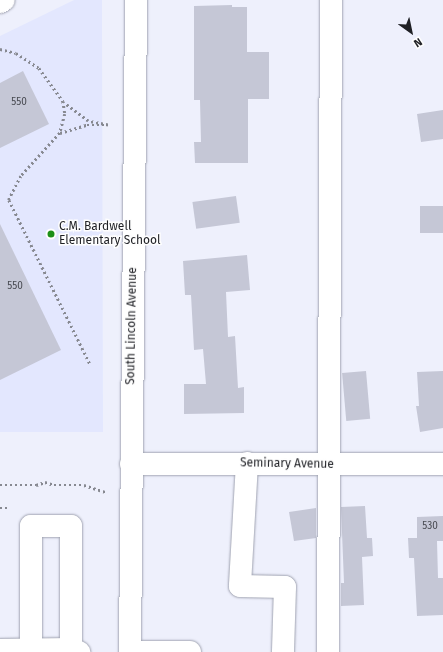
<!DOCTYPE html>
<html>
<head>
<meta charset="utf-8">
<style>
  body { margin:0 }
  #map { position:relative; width:443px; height:652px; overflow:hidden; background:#eef0fc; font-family:"Fira Sans",sans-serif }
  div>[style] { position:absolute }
  .built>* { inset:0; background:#e3e7fe }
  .building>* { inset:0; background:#c5c7d6; transform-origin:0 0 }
  .path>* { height:2.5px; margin-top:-1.25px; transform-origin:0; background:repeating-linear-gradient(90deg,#878991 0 2px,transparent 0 5px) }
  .roads { filter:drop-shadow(0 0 1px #a0a3b1) drop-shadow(0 0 1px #a0a3b1) }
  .minor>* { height:22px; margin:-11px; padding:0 11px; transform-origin:11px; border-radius:11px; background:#fff }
  .dots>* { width:11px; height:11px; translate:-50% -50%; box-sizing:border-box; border:2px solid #fefefe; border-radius:50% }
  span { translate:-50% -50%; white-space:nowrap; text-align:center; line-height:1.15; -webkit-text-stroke:3px #fefefe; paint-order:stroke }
  .number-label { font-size:10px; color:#484a51 }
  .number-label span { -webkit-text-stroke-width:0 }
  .poi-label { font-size:12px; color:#1f2025 }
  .left { translate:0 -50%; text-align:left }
  .street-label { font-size:12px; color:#1f2025 }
  .north { position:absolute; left:391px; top:12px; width:40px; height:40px; -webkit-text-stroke:3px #fefefe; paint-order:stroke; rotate:147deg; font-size:11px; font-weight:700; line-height:16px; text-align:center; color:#1f2025 }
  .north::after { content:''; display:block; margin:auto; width:14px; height:18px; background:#1f2025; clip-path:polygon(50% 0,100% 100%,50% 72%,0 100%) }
</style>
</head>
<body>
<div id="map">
  <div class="built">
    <i style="clip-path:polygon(74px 0,102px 0,103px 432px,0 432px,0 36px)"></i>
  </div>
  <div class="building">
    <i style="clip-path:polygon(232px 5px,232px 7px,247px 7px,247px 52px,269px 52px,269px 99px,248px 99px,248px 163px,195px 163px,194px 142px,201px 142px,200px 100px,194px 100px,194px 6px)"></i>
    <i style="clip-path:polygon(23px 71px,49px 124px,0 148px,0 83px)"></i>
    <i style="clip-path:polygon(443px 110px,443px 139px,421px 142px,417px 114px)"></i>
    <i style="left:236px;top:196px;width:27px;height:44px;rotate:82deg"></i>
    <i style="left:420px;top:206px;width:23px;height:27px"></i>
    <i style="clip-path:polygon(0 224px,61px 350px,0 380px)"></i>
    <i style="clip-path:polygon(247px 255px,250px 290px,226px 292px,228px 337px,235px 336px,238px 388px,244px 387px,244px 413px,184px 414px,184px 384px,206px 384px,203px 349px,194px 350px,191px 295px,185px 295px,183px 261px)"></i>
    <i style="left:366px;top:371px;width:48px;height:24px;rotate:85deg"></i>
    <i style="clip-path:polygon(443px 371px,443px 428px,420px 432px,416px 406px,419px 406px,417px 372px)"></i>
    <i style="clip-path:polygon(365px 506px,367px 538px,372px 538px,373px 556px,362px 557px,364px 605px,341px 606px,341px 583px,344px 583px,341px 507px)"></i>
    <i style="clip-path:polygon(316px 508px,316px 538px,294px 541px,289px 512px)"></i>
    <i style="clip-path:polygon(443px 516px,443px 541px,437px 541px,438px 578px,443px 578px,443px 615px,417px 616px,414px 558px,409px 558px,408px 538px,417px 538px,417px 517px)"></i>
  </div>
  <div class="path">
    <i style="left:0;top:49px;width:16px;rotate:14deg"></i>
    <i style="left:16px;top:53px;width:27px;rotate:33deg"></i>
    <i style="left:39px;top:68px;width:41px;rotate:54deg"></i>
    <i style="left:63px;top:101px;width:13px;rotate:81deg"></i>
    <i style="left:65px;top:114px;width:20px;rotate:105deg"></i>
    <i style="left:60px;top:133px;width:58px;rotate:132.2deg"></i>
    <i style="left:21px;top:176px;width:27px;rotate:117deg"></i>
    <i style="left:9px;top:200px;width:183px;rotate:63.7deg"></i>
    <i style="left:60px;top:133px;width:28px;rotate:-17deg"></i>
    <i style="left:87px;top:125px;width:21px"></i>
    <i style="left:108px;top:125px;width:20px;rotate:-169deg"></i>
    <i style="left:88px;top:121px;width:30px;rotate:-143deg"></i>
    <i style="left:0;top:485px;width:36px"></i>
    <i style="left:36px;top:485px;width:9px;rotate:-18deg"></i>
    <i style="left:45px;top:482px;width:9px;rotate:18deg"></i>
    <i style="left:54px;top:485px;width:30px"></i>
    <i style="left:84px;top:485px;width:23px;rotate:18deg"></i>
    <i style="left:0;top:508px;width:7px"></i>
  </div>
  <div class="roads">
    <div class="minor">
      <i style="left:0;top:2px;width:4px;rotate:-27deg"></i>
      <i style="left:247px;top:463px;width:123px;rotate:93.3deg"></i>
      <i style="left:240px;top:586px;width:45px;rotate:1.3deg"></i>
      <i style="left:285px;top:587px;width:65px;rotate:91.8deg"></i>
      <i style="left:131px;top:464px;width:312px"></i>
      <i style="left:31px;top:649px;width:123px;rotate:-90deg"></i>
      <i style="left:31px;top:526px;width:40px"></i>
      <i style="left:71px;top:526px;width:123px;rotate:90deg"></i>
      <i style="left:0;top:650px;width:71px;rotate:-0.8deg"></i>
      <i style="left:71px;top:649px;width:9px;rotate:21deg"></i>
      <i style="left:130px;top:652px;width:652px;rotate:-89.47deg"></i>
      <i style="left:130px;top:652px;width:60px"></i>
      <i style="left:328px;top:652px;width:652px;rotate:-89.74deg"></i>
    </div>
  </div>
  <div class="dots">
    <i style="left:51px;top:234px;background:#1e9018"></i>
  </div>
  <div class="number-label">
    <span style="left:19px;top:103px">550</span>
    <span style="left:15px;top:287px">550</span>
    <span style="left:430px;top:527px">530</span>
  </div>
  <div class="poi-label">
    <span class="left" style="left:59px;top:234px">C.M. Bardwell<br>Elementary School</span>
  </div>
  <div class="street-label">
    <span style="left:132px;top:326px;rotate:-89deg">South Lincoln Avenue</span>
    <span style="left:287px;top:464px;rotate:1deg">Seminary Avenue</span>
  </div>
  <div class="north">N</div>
</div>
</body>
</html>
